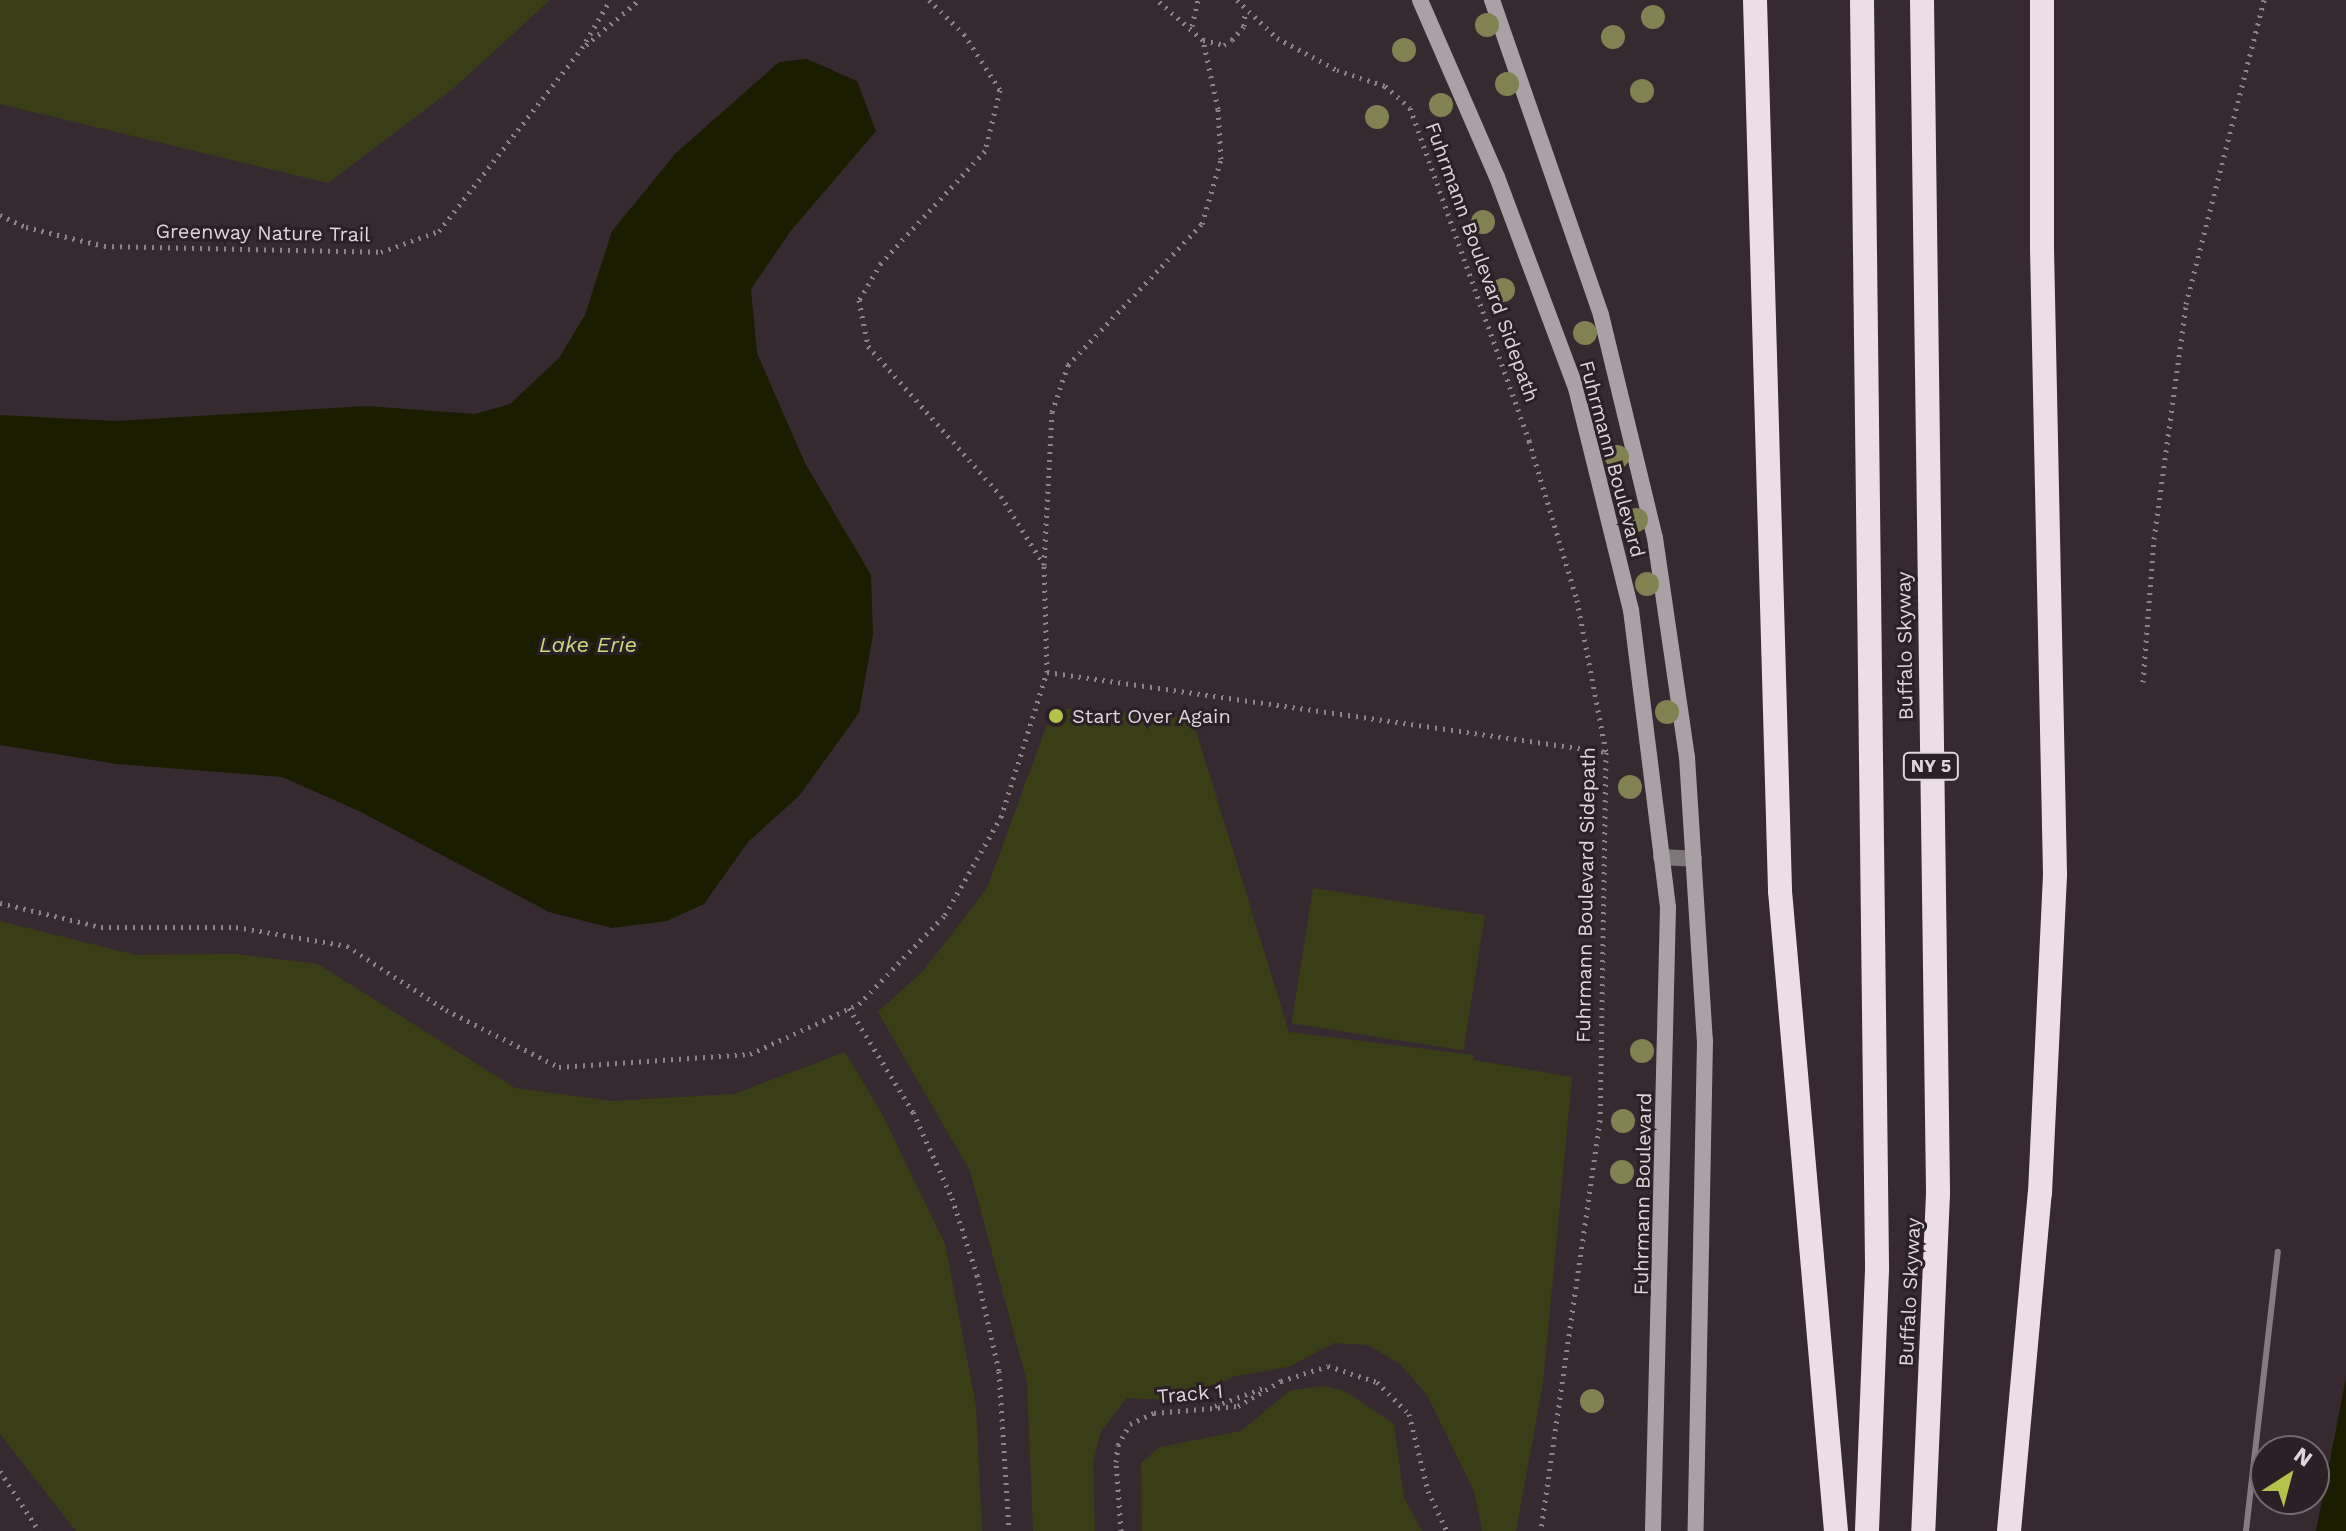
<!DOCTYPE html>
<html>
<head>
<meta charset="utf-8">
<style>
  body { margin:0 }
  #map { position:relative; width:2346px; height:1531px; overflow:hidden; background:#362a30; font-family:"Work Sans",sans-serif }
  div>[style] { position:absolute }
  .green>* { inset:0; background:#393e16; transform-origin:0 0 }
  .water>* { inset:0; background:#1a1d00 }
  .path>* { height:5px; margin-top:-2.5px; transform-origin:0; background:repeating-linear-gradient(90deg,#8d8388 0 2px,transparent 0 8px) }
  .street>* { height:16px; margin:-8px; padding:0 8px; transform-origin:8px; border-radius:8px; background:#7e777a }
  .secondary>* { height:16px; margin:-8px; padding:0 8px; transform-origin:8px; border-radius:8px; background:#aba0a6 }
  .highway>* { height:24px; margin:-12px; padding:0 12px; transform-origin:12px; border-radius:12px; background:#eddde6 }
  .rail>* { height:6px; margin:-3px; padding:0 3px; transform-origin:3px; border-radius:3px; background:#847a7f }
  .trees>* { width:24px; height:24px; margin:-12px; border-radius:50%; background:#818151 }
  .dots>* { width:22px; height:22px; translate:-50% -50%; box-sizing:border-box; border:4px solid #2c2027; border-radius:50% }
  span { translate:-50% -50%; white-space:nowrap; text-align:center; line-height:1.15; -webkit-text-stroke:6px #2c2027; paint-order:stroke }
  .shield-label span { padding:2px 6px; background:#2c2027; border:2px solid; border-radius:6px; -webkit-text-stroke-width:0 }
  .shield-label { font-size:18px; color:#ded6da; font-weight:700 }
  .street-label { font-size:20px; color:#ded6da }
  .poi-label { font-size:20px; color:#ded6da }
  .left { translate:0 -50%; text-align:left }
  .water-label { font-size:22px; color:#ccd87b; font-style:italic }
  .north { position:absolute; left:2250px; top:1435px; width:80px; height:80px; box-sizing:border-box; background:#2c2027; border:2px solid #73696f; border-radius:50%; rotate:36deg; font-size:22px; font-weight:700; line-height:32px; text-align:center; color:#ded6da }
  .north::after { content:''; display:block; margin:auto; width:28px; height:36px; background:#b5c24a; clip-path:polygon(50% 0,100% 100%,50% 72%,0 100%) }
</style>
</head>
<body>
<div id="map">
  <div class="green">
    <i style="clip-path:polygon(0 0,550px 0,455px 87px,328px 183px,0 104px)"></i>
    <i style="clip-path:polygon(1053px 708px,1192px 718px,1289px 1032px,1474px 1055px,1473px 1060px,1572px 1077px,1543px 1383px,1516px 1531px,1482px 1531px,1474px 1491px,1427px 1395px,1400px 1364px,1368px 1345px,1334px 1343px,1288px 1367px,1235px 1376px,1188px 1401px,1127px 1398px,1101px 1431px,1093px 1463px,1095px 1531px,1033px 1531px,1027px 1382px,970px 1171px,878px 1012px,924px 970px,987px 888px)"></i>
    <i style="left:1313px;top:888px;width:174px;height:137px;rotate:9deg"></i>
    <i style="clip-path:polygon(0 921px,136px 955px,235px 954px,318px 964px,515px 1088px,612px 1101px,734px 1094px,845px 1052px,881px 1112px,945px 1244px,976px 1406px,982px 1531px,76px 1531px,0 1434px)"></i>
    <i style="clip-path:polygon(1324px 1386px,1345px 1391px,1394px 1424px,1404px 1498px,1422px 1531px,1142px 1531px,1141px 1463px,1160px 1447px,1241px 1431px,1291px 1390px)"></i>
  </div>
  <div class="water">
    <i style="clip-path:polygon(807px 59px,857px 81px,876px 131px,790px 232px,751px 289px,757px 353px,805px 463px,871px 575px,873px 635px,859px 713px,799px 796px,748px 842px,704px 904px,667px 921px,612px 928px,549px 912px,361px 812px,282px 777px,117px 764px,0 745px,0 415px,115px 421px,367px 406px,475px 414px,510px 404px,559px 358px,585px 315px,612px 231px,676px 153px,779px 62px)"></i>
    <i style="clip-path:polygon(2346px 1378px,2346px 1531px,2316px 1531px)"></i>
  </div>
  <div class="path">
    <i style="left:929px;top:0;width:49px;rotate:44.2deg"></i>
    <i style="left:964px;top:34px;width:67px;rotate:57.3deg"></i>
    <i style="left:1000px;top:90px;width:63px;rotate:103.8deg"></i>
    <i style="left:985px;top:151px;width:153px;rotate:132.9deg"></i>
    <i style="left:881px;top:263px;width:43px;rotate:120.7deg"></i>
    <i style="left:859px;top:300px;width:47px;rotate:78.9deg"></i>
    <i style="left:868px;top:346px;width:200px;rotate:48.4deg"></i>
    <i style="left:1001px;top:496px;width:81px;rotate:58.1deg"></i>
    <i style="left:1237px;top:0;width:55px;rotate:43.5deg"></i>
    <i style="left:1277px;top:38px;width:68px;rotate:28.1deg"></i>
    <i style="left:1337px;top:70px;width:51px;rotate:18.4deg"></i>
    <i style="left:1385px;top:86px;width:33px;rotate:41deg"></i>
    <i style="left:1410px;top:108px;width:354px;rotate:70.3deg"></i>
    <i style="left:1529px;top:441px;width:166px;rotate:73.2deg"></i>
    <i style="left:1577px;top:600px;width:155px;rotate:79.2deg"></i>
    <i style="left:1606px;top:752px;width:368px;rotate:90.9deg"></i>
    <i style="left:1600px;top:1120px;width:415px;rotate:98.2deg"></i>
    <i style="left:1192px;top:26px;width:27px;rotate:-77deg"></i>
    <i style="left:1203px;top:40px;width:22px;rotate:13deg"></i>
    <i style="left:1224px;top:45px;width:9px;rotate:-32deg"></i>
    <i style="left:1232px;top:40px;width:18px;rotate:-49deg"></i>
    <i style="left:1244px;top:26px;width:14px;rotate:-86deg"></i>
    <i style="left:586px;top:45px;width:70px;rotate:-40.3deg"></i>
    <i style="left:0;top:215px;width:29px;rotate:25deg"></i>
    <i style="left:26px;top:227px;width:80px;rotate:13.7deg"></i>
    <i style="left:104px;top:246px;width:277px;rotate:1.2deg"></i>
    <i style="left:381px;top:252px;width:62px;rotate:-19.9deg"></i>
    <i style="left:439px;top:231px;width:232px;rotate:-52deg"></i>
    <i style="left:582px;top:48px;width:56px;rotate:-59.7deg"></i>
    <i style="left:1047px;top:672px;width:565px;rotate:8.14deg"></i>
    <i style="left:2143px;top:682px;width:143px;rotate:-85.6deg"></i>
    <i style="left:2154px;top:539px;width:237px;rotate:-82.2deg"></i>
    <i style="left:2186px;top:304px;width:314px;rotate:-75.6deg"></i>
    <i style="left:0;top:903px;width:104px;rotate:13.4deg"></i>
    <i style="left:101px;top:927px;width:135px"></i>
    <i style="left:236px;top:927px;width:113px;rotate:9.7deg"></i>
    <i style="left:347px;top:946px;width:118px;rotate:32.9deg"></i>
    <i style="left:446px;top:1010px;width:127px;rotate:26.8deg"></i>
    <i style="left:559px;top:1067px;width:191px;rotate:-3.9deg"></i>
    <i style="left:750px;top:1054px;width:120px;rotate:-24.6deg"></i>
    <i style="left:859px;top:1004px;width:124px;rotate:-46deg"></i>
    <i style="left:945px;top:915px;width:113px;rotate:-60.3deg"></i>
    <i style="left:1001px;top:817px;width:152px;rotate:-72.4deg"></i>
    <i style="left:1047px;top:672px;width:107px;rotate:-91.6deg"></i>
    <i style="left:1044px;top:565px;width:153px;rotate:-87deg"></i>
    <i style="left:1052px;top:412px;width:50px;rotate:-71.2deg"></i>
    <i style="left:1068px;top:365px;width:195px;rotate:-46.5deg"></i>
    <i style="left:1202px;top:224px;width:68px;rotate:-73.7deg"></i>
    <i style="left:1221px;top:159px;width:50px;rotate:-93.4deg"></i>
    <i style="left:1218px;top:109px;width:71px;rotate:-102.3deg"></i>
    <i style="left:1203px;top:40px;width:61px;rotate:-139deg"></i>
    <i style="left:849px;top:1008px;width:122px;rotate:58.4deg"></i>
    <i style="left:913px;top:1112px;width:94px;rotate:65.6deg"></i>
    <i style="left:952px;top:1198px;width:81px;rotate:72deg"></i>
    <i style="left:977px;top:1275px;width:98px;rotate:77.1deg"></i>
    <i style="left:999px;top:1371px;width:160px;rotate:86.4deg"></i>
    <i style="left:1215px;top:1406px;width:54px;rotate:-20.4deg"></i>
    <i style="left:0;top:1471px;width:72px;rotate:57deg"></i>
    <i style="left:1121px;top:1531px;width:69px;rotate:-94.1deg"></i>
    <i style="left:1116px;top:1462px;width:17px;rotate:-83deg"></i>
    <i style="left:1118px;top:1445px;width:24px;rotate:-60deg"></i>
    <i style="left:1130px;top:1424px;width:26px;rotate:-25deg"></i>
    <i style="left:1154px;top:1413px;width:84px;rotate:-4.8deg"></i>
    <i style="left:1238px;top:1406px;width:50px;rotate:-30.2deg"></i>
    <i style="left:1281px;top:1381px;width:49px;rotate:-17.7deg"></i>
    <i style="left:1328px;top:1366px;width:52px;rotate:18.1deg"></i>
    <i style="left:1377px;top:1382px;width:45px;rotate:45deg"></i>
    <i style="left:1409px;top:1414px;width:79px;rotate:76.1deg"></i>
    <i style="left:1428px;top:1491px;width:44px;rotate:64.6deg"></i>
  </div>
  <div class="street">
    <i style="left:1661px;top:857px;width:33px;rotate:3deg"></i>
  </div>
  <div class="secondary">
    <i style="left:1420px;top:0;width:193px;rotate:66.5deg"></i>
    <i style="left:1497px;top:177px;width:225px;rotate:69.5deg"></i>
    <i style="left:1576px;top:388px;width:229px;rotate:76.1deg"></i>
    <i style="left:1631px;top:610px;width:299px;rotate:82.9deg"></i>
    <i style="left:1668px;top:907px;width:624px;rotate:91.38deg"></i>
    <i style="left:1492px;top:0;width:333px;rotate:70.9deg"></i>
    <i style="left:1601px;top:315px;width:229px;rotate:76.4deg"></i>
    <i style="left:1655px;top:538px;width:221px;rotate:81.7deg"></i>
    <i style="left:1687px;top:757px;width:284px;rotate:86.4deg"></i>
    <i style="left:1705px;top:1040px;width:491px;rotate:91.1deg"></i>
  </div>
  <div class="highway">
    <i style="left:1755px;top:0;width:891px;rotate:88.39deg"></i>
    <i style="left:1780px;top:891px;width:642px;rotate:85deg"></i>
    <i style="left:1862px;top:0;width:1270px;rotate:89.32deg"></i>
    <i style="left:1877px;top:1270px;width:261px;rotate:92.2deg"></i>
    <i style="left:1922px;top:0;width:1194px;rotate:89.23deg"></i>
    <i style="left:1938px;top:1194px;width:337px;rotate:92.5deg"></i>
    <i style="left:2009px;top:1531px;width:339px;rotate:-84.8deg"></i>
    <i style="left:2040px;top:1193px;width:319px;rotate:-87.3deg"></i>
    <i style="left:2055px;top:874px;width:624px;rotate:-91.19deg"></i>
    <i style="left:2042px;top:250px;width:250px;rotate:-90deg"></i>
  </div>
  <div class="rail">
    <i style="left:2246px;top:1531px;width:281px;rotate:-83.5deg"></i>
  </div>
  <div class="trees">
    <i style="left:1653px;top:17px"></i>
    <i style="left:1487px;top:25px"></i>
    <i style="left:1613px;top:37px"></i>
    <i style="left:1404px;top:50px"></i>
    <i style="left:1507px;top:84px"></i>
    <i style="left:1642px;top:91px"></i>
    <i style="left:1441px;top:105px"></i>
    <i style="left:1377px;top:117px"></i>
    <i style="left:1483px;top:222px"></i>
    <i style="left:1503px;top:290px"></i>
    <i style="left:1585px;top:333px"></i>
    <i style="left:1617px;top:457px"></i>
    <i style="left:1636px;top:520px"></i>
    <i style="left:1647px;top:584px"></i>
    <i style="left:1667px;top:712px"></i>
    <i style="left:1630px;top:787px"></i>
    <i style="left:1642px;top:1051px"></i>
    <i style="left:1623px;top:1121px"></i>
    <i style="left:1622px;top:1172px"></i>
    <i style="left:1592px;top:1401px"></i>
  </div>
  <div class="dots">
    <i style="left:1056px;top:716px;background:#b5c24a"></i>
  </div>
  <div class="shield-label">
    <span style="left:1931px;top:766px">NY 5</span>
  </div>
  <div class="street-label">
    <span style="left:263px;top:233px;rotate:1deg">Greenway Nature Trail</span>
    <span style="left:1482px;top:262px;rotate:70deg">Fuhrmann Boulevard Sidepath</span>
    <span style="left:1612px;top:459px;rotate:75deg">Fuhrmann Boulevard</span>
    <span style="left:1905px;top:646px;rotate:-91deg">Buffalo Skyway</span>
    <span style="left:1586px;top:895px;rotate:-89deg">Fuhrmann Boulevard Sidepath</span>
    <span style="left:1643px;top:1194px;rotate:-89deg">Fuhrmann Boulevard</span>
    <span style="left:1910px;top:1292px;rotate:-87deg">Buffalo Skyway</span>
    <span style="left:1190px;top:1394px;rotate:-5deg">Track 1</span>
  </div>
  <div class="poi-label">
    <span class="left" style="left:1072px;top:716px">Start Over Again</span>
  </div>
  <div class="water-label">
    <span style="left:588px;top:645px">Lake Erie</span>
  </div>
  <div class="north">N</div>
</div>
</body>
</html>
